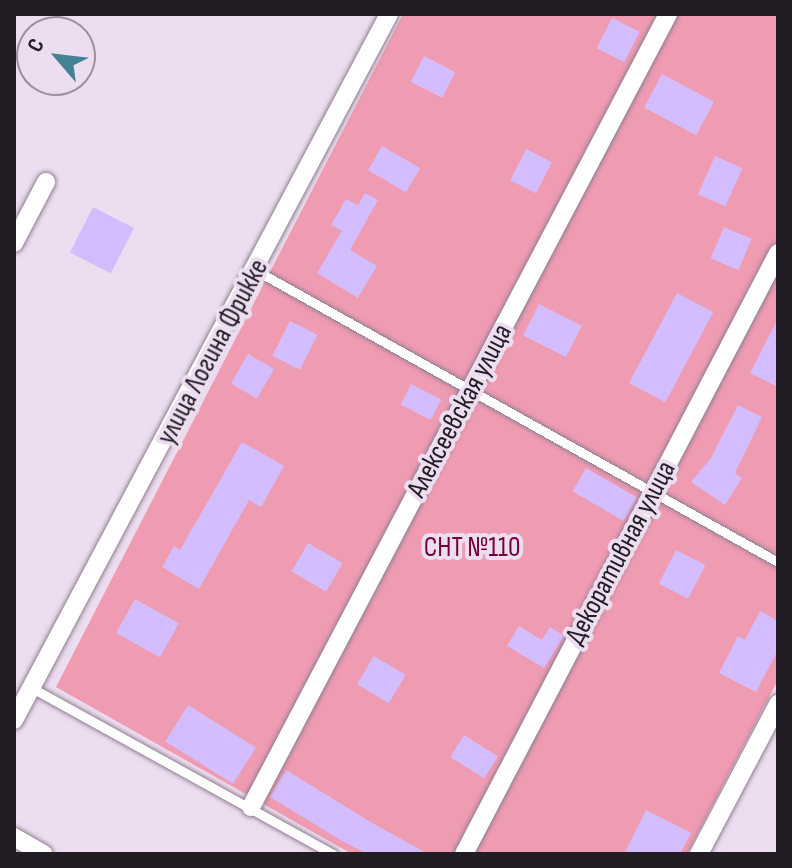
<!DOCTYPE html>
<html>
<head>
<meta charset="utf-8">
<style>
  body { margin:0 }
  #map { position:relative; width:792px; height:868px; overflow:hidden; background:#edddf0; font-family:"Sofia Sans Condensed",sans-serif }
  div>[style] { position:absolute }
  .green>* { inset:0; background:#ef9bb2 }
  .building>* { inset:0; background:#d4bdfe; transform-origin:0 0 }
  .roads { filter:drop-shadow(0 0 2px #8d7e8f) drop-shadow(0 0 2px #8d7e8f) }
  .service>* { height:9px; margin:-4.5px; padding:0 4.5px; transform-origin:4.5px; border-radius:4.5px; background:#fff }
  .minor>* { height:18px; margin:-9px; padding:0 9px; transform-origin:9px; border-radius:9px; background:#fff }
  span { translate:-50% -50%; white-space:nowrap; text-align:center; line-height:1.15; -webkit-text-stroke:8px #edddf0; paint-order:stroke }
  .street-label { font-size:28px; color:#221d24 }
  .park-label { font-size:28px; color:#740037 }
  .frame { position:absolute; inset:0; border:16px solid #221d24; pointer-events:none }
  .north { position:absolute; left:16px; top:16px; width:80px; height:80px; box-sizing:border-box; background:#edddf0; border:2px solid #9c909e; border-radius:50%; rotate:298deg; font-size:22px; font-weight:700; line-height:32px; text-align:center; color:#221d24 }
  .north::after { content:''; display:block; margin:auto; width:28px; height:36px; background:#428396; clip-path:polygon(50% 0,100% 100%,50% 72%,0 100%) }
</style>
</head>
<body>
<div id="map">
  <div class="green">
    <i style="clip-path:polygon(403px 14px,778px 14px,778px 680px,687px 854px,352px 854px,56px 687px)"></i>
  </div>
  <div class="building">
    <i style="left:612px;top:18px;width:31px;height:34px;rotate:27deg"></i>
    <i style="left:424px;top:56px;width:35px;height:29px;rotate:27deg"></i>
    <i style="left:662px;top:74px;width:59px;height:38px;rotate:28deg"></i>
    <i style="left:382px;top:146px;width:44px;height:28px;rotate:30deg"></i>
    <i style="left:526px;top:149px;width:29px;height:35px;rotate:27deg"></i>
    <i style="left:715px;top:156px;width:30px;height:42px;rotate:24deg"></i>
    <i style="clip-path:polygon(365px 193px,378px 200px,350px 250px,377px 266px,358px 298px,317px 273px,342px 231px,331px 225px,346px 199px,358px 205px)"></i>
    <i style="left:93px;top:207px;width:46px;height:51px;rotate:27deg"></i>
    <i style="left:724px;top:227px;width:30px;height:34px;rotate:23deg"></i>
    <i style="left:677px;top:293px;width:41px;height:102px;rotate:28deg"></i>
    <i style="left:539px;top:304px;width:48px;height:35px;rotate:27deg"></i>
    <i style="clip-path:polygon(778px 319px,778px 387px,750px 373px)"></i>
    <i style="left:290px;top:321px;width:31px;height:39px;rotate:27deg"></i>
    <i style="left:248px;top:354px;width:30px;height:34px;rotate:30deg"></i>
    <i style="left:411px;top:384px;width:34px;height:23px;rotate:27deg"></i>
    <i style="clip-path:polygon(738px 405px,762px 417px,735px 473px,742px 478px,725px 505px,691px 482px,711px 458px)"></i>
    <i style="clip-path:polygon(242px 442px,284px 466px,261px 507px,249px 500px,199px 589px,162px 567px,174px 546px,180px 550px)"></i>
    <i style="left:586px;top:468px;width:59px;height:27px;rotate:30deg"></i>
    <i style="left:308px;top:543px;width:40px;height:33px;rotate:30deg"></i>
    <i style="left:676px;top:550px;width:33px;height:38px;rotate:27deg"></i>
    <i style="left:135px;top:599px;width:50px;height:39px;rotate:29deg"></i>
    <i style="clip-path:polygon(760px 611px,778px 621px,778px 650px,756px 692px,719px 673px,738px 636px,745px 640px)"></i>
    <i style="clip-path:polygon(519px 626px,542px 640px,550px 627px,564px 636px,544px 668px,507px 646px)"></i>
    <i style="left:374px;top:656px;width:37px;height:33px;rotate:31deg"></i>
    <i style="left:188px;top:705px;width:80px;height:43px;rotate:32deg"></i>
    <i style="left:464px;top:735px;width:40px;height:26px;rotate:32deg"></i>
    <i style="clip-path:polygon(286px 770px,374px 824px,428px 854px,368px 854px,344px 842px,270px 797px)"></i>
    <i style="clip-path:polygon(646px 810px,691px 833px,680px 854px,624px 854px)"></i>
  </div>
  <div class="roads">
    <div class="service">
      <i style="left:257px;top:271px;width:597px;rotate:29.19deg"></i>
      <i style="left:32px;top:688px;width:344px;rotate:28.9deg"></i>
    </div>
    <div class="minor">
      <i style="left:14px;top:243px;width:69px;rotate:-62.3deg"></i>
      <i style="left:14px;top:720px;width:799px;rotate:-62.02deg"></i>
      <i style="left:251px;top:807px;width:896px;rotate:-62.26deg"></i>
      <i style="left:14px;top:837px;width:34px;rotate:30deg"></i>
      <i style="left:464px;top:854px;width:678px;rotate:-62.41deg"></i>
      <i style="left:699px;top:854px;width:170px;rotate:-62.2deg"></i>
    </div>
  </div>
  <div class="street-label">
    <span style="left:213px;top:352px;rotate:-62deg">улица Логина Фрикке</span>
    <span style="left:460px;top:411px;rotate:-62deg">Алексеевская улица</span>
    <span style="left:621px;top:553px;rotate:-62deg">Декоративная улица</span>
  </div>
  <div class="park-label">
    <span style="left:472px;top:548px">СНТ №110</span>
  </div>
  <div class="frame"></div>
  <div class="north">С</div>
</div>
</body>
</html>
